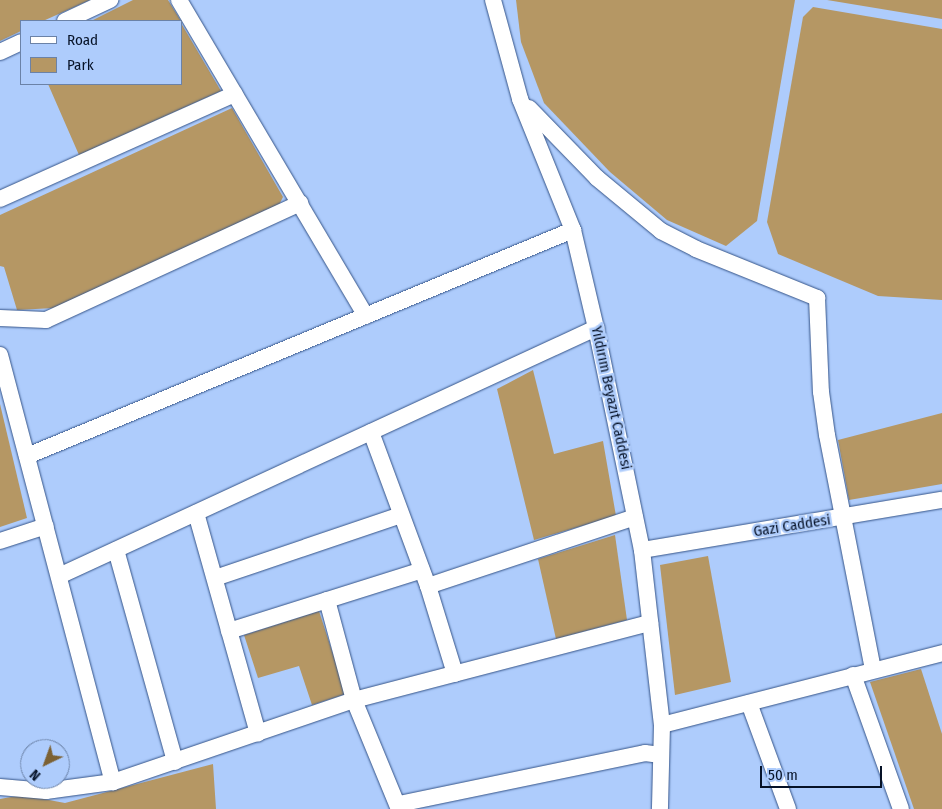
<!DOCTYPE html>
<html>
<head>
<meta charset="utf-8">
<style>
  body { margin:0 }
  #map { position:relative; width:942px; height:809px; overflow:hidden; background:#aeccfc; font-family:"Fira Sans Condensed",sans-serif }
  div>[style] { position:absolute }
  .green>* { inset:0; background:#b59764 }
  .roads { filter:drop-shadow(0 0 1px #355488) drop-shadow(0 0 1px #355488) }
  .minor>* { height:16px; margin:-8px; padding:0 8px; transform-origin:8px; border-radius:8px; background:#fff }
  span { translate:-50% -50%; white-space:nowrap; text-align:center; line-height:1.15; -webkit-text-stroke:5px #aeccfc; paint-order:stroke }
  .street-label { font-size:15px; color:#061227 }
  .legend { position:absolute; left:20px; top:20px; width:162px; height:65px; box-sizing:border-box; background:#aeccfc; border:1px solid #6b82a7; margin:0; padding:6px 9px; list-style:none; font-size:15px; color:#061227 }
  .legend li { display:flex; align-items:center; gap:10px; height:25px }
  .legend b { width:25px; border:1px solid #6b82a7 }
  .north { position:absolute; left:20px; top:739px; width:50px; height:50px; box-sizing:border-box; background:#aeccfc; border:1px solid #6b82a7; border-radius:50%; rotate:222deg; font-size:14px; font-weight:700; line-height:20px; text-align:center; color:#061227 }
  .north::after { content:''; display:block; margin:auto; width:18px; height:22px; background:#7c6133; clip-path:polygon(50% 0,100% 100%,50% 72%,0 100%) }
  .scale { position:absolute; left:760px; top:766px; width:122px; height:22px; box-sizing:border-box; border:2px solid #061227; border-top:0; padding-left:6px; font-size:15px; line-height:18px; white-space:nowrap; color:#061227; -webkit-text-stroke:4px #aeccfc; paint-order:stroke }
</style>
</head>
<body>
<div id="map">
  <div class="green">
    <i style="clip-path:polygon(0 0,90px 0,43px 21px,21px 21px,21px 31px,0 41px)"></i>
    <i style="clip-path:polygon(133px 0,168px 0,181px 21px,91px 21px)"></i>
    <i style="clip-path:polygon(516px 0,795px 0,757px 221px,726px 246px,667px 220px,610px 172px,544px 103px,521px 42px)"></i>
    <i style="clip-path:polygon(827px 0,942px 0,942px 19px)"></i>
    <i style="clip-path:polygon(813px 7px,942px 29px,942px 300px,878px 296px,778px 254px,767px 222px,803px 17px)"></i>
    <i style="clip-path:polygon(181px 23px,221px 91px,79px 155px,48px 84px,181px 84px)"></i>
    <i style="clip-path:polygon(232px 108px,283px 197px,279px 205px,54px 308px,17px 310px,4px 267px,0 266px,0 215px)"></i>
    <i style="clip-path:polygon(533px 370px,554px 454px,603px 441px,616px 516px,534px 540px,497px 389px)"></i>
    <i style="clip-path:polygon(0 404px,27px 518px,0 527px)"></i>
    <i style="clip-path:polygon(942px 413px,942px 484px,849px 500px,838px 440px)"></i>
    <i style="clip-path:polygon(615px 535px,627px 620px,556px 639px,538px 559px)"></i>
    <i style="clip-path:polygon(708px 556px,731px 682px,675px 695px,660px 565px)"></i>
    <i style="clip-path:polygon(319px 611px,346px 694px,312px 705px,299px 666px,258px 678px,244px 635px)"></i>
    <i style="clip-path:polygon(921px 669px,942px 734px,942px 809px,914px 809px,870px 682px)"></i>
    <i style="clip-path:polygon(213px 764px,216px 809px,0 809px,0 799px,22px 795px,65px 803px)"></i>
  </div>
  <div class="roads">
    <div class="minor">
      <i style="left:179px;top:0;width:367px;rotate:59.4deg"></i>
      <i style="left:493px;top:0;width:103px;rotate:74.7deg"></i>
      <i style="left:520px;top:99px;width:141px;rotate:68deg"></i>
      <i style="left:573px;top:230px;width:101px;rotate:76.8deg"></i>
      <i style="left:596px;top:328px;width:227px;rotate:78.3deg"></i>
      <i style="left:642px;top:550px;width:176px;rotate:83.5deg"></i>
      <i style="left:662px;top:725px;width:84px;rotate:91.4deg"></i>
      <i style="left:65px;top:21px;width:50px;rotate:-25deg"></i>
      <i style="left:0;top:52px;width:23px;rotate:-25deg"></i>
      <i style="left:529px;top:108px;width:98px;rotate:45.8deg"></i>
      <i style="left:597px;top:178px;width:83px;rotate:39.6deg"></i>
      <i style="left:661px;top:231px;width:39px;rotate:27deg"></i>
      <i style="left:696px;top:249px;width:131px;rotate:22deg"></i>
      <i style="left:817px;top:298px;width:94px;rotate:87.6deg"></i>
      <i style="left:821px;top:392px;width:43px;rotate:82.1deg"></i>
      <i style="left:827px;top:435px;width:239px;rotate:78.9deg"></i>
      <i style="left:0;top:199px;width:257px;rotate:-24.1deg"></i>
      <i style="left:0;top:318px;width:46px;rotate:2.5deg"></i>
      <i style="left:46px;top:320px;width:280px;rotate:-24.7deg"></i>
      <i style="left:0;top:355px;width:442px;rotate:75.2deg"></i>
      <i style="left:371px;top:432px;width:164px;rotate:69.7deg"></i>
      <i style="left:428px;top:586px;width:92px;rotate:72.9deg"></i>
      <i style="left:27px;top:456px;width:591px;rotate:-22.49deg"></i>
      <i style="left:196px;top:513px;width:229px;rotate:74.3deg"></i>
      <i style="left:0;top:541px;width:48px;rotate:-18.1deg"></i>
      <i style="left:116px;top:550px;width:220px;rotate:74.4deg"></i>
      <i style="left:642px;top:550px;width:304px;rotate:-9.5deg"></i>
      <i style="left:59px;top:576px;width:592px;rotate:-24.79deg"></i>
      <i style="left:215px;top:578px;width:196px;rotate:-18.7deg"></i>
      <i style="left:428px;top:586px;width:218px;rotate:-18.4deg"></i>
      <i style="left:327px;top:600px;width:104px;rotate:74.9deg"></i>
      <i style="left:354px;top:700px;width:118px;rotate:67.6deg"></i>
      <i style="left:229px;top:631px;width:202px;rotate:-17.5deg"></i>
      <i style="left:853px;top:675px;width:142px;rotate:70.3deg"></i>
      <i style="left:749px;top:703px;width:113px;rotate:69.8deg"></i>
      <i style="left:662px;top:725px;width:289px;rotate:-14.4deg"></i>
      <i style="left:0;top:787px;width:46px;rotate:5deg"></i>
      <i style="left:46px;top:791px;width:68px;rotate:-7.7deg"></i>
      <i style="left:113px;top:782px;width:255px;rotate:-18.8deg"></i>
      <i style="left:354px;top:700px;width:306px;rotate:-14.6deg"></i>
      <i style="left:399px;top:804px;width:251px;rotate:-11.7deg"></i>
      <i style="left:645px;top:753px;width:16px;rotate:7deg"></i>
    </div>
  </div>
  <div class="street-label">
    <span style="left:611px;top:398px;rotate:78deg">Yıldırım Beyazıt Caddesi</span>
    <span style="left:792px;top:526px;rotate:-9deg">Gazi Caddesi</span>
  </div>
  <ul class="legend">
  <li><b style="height:6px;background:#fff"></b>Road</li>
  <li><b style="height:14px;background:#b59764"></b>Park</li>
  </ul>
  <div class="north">N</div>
  <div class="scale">50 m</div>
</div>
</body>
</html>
